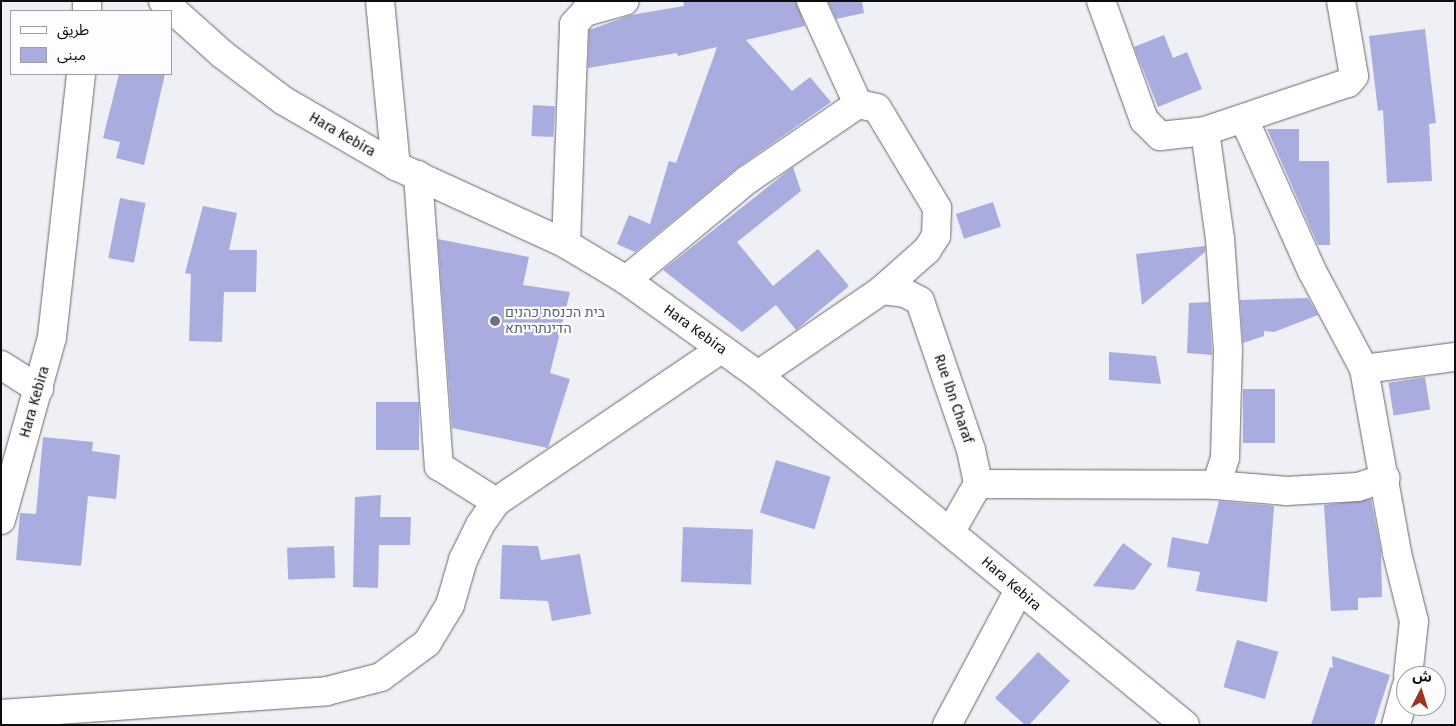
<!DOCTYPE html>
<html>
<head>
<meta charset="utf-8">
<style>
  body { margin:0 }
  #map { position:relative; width:1456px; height:726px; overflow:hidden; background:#efeff6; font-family:"Fira Sans","Noto Sans Arabic",Heebo,sans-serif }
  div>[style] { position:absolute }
  .building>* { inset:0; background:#a9acde; transform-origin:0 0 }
  .roads { filter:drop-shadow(0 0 1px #67676d) drop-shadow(0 0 1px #67676d) }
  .minor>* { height:28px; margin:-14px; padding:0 14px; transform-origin:14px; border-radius:14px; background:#fff }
  .dots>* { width:14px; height:14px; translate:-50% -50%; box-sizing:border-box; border:2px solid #fdfdff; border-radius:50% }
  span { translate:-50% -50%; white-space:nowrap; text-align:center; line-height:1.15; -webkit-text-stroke:4.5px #fdfdff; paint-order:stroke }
  .street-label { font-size:14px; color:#0c0d0f }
  .worship-label { font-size:14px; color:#5b616d }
  .left { translate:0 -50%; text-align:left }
  .frame { position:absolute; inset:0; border:2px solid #0c0d0f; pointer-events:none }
  .legend { position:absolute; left:10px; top:10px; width:162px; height:65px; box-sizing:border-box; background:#fdfdff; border:1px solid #9d9d9f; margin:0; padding:6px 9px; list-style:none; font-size:15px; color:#0c0d0f }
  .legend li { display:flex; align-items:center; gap:10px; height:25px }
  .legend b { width:25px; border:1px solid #9d9d9f }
  .north { position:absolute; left:1396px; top:666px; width:50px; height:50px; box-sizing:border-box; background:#fdfdff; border:1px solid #9d9d9f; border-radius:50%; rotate:5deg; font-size:14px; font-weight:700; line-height:20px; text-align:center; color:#0c0d0f }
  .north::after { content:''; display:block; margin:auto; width:18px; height:22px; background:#9d341e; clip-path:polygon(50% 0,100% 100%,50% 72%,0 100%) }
</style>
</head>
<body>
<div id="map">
  <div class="building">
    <i style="clip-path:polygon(683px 1px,796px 1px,805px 26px,746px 40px,792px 91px,810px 77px,831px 102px,737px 168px,635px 252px,617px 244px,629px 215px,650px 224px,669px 161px,676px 163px,717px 47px,678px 56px,677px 53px,588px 68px,589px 30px,631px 15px,684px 6px)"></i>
    <i style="clip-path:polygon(828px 1px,862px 1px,864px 13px,836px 19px)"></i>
    <i style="clip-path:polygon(1425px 29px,1436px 123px,1429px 124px,1432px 181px,1387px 183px,1383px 110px,1378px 111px,1369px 36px)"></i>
    <i style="clip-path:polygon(1164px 35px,1173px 58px,1187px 52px,1202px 89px,1158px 107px,1134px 47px)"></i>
    <i style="clip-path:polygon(119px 74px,165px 74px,144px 165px,116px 158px,120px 142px,103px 138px)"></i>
    <i style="left:533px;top:105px;width:22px;height:31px;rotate:3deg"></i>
    <i style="clip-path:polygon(1267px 129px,1299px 129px,1299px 161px,1329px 161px,1330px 245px,1318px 245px)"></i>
    <i style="clip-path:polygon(793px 167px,801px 191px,737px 242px,773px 286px,818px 249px,849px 286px,796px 330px,776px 305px,742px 332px,663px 270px)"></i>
    <i style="left:120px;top:198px;width:26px;height:61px;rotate:11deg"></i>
    <i style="left:993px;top:202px;width:26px;height:39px;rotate:72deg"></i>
    <i style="clip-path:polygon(203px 206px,237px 213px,229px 250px,257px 250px,256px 292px,224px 292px,222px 342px,189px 341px,191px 274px,185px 273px)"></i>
    <i style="clip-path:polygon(438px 239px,529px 257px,523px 285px,570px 292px,550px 373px,570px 379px,548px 448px,452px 428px)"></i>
    <i style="clip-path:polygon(1205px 246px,1205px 252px,1142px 305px,1136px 254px)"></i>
    <i style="clip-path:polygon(1308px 298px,1318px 315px,1274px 332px,1264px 331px,1264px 336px,1243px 343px,1240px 300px)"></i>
    <i style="clip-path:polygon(1209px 302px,1212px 355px,1187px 353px,1189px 303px)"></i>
    <i style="clip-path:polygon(1109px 352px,1156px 356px,1161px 384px,1109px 380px)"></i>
    <i style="left:1425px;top:377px;width:33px;height:37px;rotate:81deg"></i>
    <i style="left:1243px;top:389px;width:32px;height:54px"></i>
    <i style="left:376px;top:402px;width:43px;height:48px"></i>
    <i style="clip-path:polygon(43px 437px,93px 442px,92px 451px,120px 455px,116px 499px,88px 496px,81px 566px,16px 560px,20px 513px,36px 514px)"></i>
    <i style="left:776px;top:460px;width:57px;height:55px;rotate:17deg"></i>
    <i style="clip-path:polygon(381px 495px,380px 517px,411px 517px,410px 545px,379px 545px,378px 588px,353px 587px,355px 497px)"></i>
    <i style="clip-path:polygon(1371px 499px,1381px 551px,1382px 597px,1358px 598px,1358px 610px,1331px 611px,1324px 505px)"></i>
    <i style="clip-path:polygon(1219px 501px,1274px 506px,1267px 602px,1196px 591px,1200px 572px,1167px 567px,1172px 537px,1208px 544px)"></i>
    <i style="left:683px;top:527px;width:70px;height:55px;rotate:2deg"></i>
    <i style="clip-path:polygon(1123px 543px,1152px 564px,1134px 590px,1093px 586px)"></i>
    <i style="clip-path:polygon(502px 545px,538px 546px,541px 560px,580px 554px,591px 614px,552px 621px,548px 601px,500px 599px)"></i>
    <i style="left:334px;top:546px;width:32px;height:47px;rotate:88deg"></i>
    <i style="left:1237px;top:640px;width:43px;height:49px;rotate:16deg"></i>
    <i style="clip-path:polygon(1038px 652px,1070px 681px,1029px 725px,1025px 725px,995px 698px)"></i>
    <i style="clip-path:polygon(1332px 656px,1390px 675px,1374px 725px,1311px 725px,1330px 667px,1333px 668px)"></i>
  </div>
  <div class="roads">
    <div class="minor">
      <i style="left:163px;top:1px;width:79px;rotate:41.9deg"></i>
      <i style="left:222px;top:54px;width:78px;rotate:37.2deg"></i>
      <i style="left:284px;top:101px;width:129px;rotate:30.1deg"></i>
      <i style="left:396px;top:166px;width:187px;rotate:24.6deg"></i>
      <i style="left:566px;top:244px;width:70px;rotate:31deg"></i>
      <i style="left:626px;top:280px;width:163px;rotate:35.7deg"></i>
      <i style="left:758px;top:375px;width:552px;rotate:39.34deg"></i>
      <i style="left:380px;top:1px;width:166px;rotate:84.5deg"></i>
      <i style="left:811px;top:1px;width:113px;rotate:65.5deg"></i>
      <i style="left:1101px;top:1px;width:127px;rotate:70.1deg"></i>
      <i style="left:1144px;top:120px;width:23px;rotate:45deg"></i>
      <i style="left:1160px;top:136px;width:45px;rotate:-6.3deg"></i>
      <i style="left:1205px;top:131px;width:151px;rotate:-18.6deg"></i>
      <i style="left:1348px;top:83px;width:9px;rotate:-49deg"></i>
      <i style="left:1354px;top:76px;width:76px;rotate:-99.8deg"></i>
      <i style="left:87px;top:11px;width:10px;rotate:-90deg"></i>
      <i style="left:1244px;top:119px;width:167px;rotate:65.9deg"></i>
      <i style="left:1312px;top:271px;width:111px;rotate:62deg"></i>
      <i style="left:1364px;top:369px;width:187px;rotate:79.8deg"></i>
      <i style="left:1397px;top:553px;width:70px;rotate:76deg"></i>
      <i style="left:1414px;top:621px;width:55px;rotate:96.2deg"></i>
      <i style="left:1205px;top:131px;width:109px;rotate:82.1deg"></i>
      <i style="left:1220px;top:239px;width:111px;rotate:85.9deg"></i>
      <i style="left:1228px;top:350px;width:108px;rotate:91.6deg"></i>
      <i style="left:1225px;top:458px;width:28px;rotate:108deg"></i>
      <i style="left:418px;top:175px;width:292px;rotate:85.9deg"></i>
      <i style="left:439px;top:466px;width:67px;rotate:32.3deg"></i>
      <i style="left:566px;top:244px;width:220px;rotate:-87.9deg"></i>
      <i style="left:574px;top:24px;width:16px;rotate:-47deg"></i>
      <i style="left:585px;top:12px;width:41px;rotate:-15.4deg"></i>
      <i style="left:626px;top:280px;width:157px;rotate:-39.6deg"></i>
      <i style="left:747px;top:180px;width:135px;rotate:-34.4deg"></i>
      <i style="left:858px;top:104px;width:19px;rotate:12deg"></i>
      <i style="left:877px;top:108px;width:117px;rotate:59deg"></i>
      <i style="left:937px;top:208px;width:28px;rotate:92deg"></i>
      <i style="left:936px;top:236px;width:17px;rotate:123deg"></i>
      <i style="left:927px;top:250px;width:60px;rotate:138.4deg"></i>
      <i style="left:882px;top:290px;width:150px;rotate:145.6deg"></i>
      <i style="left:882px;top:290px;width:23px;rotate:7deg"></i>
      <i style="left:905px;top:293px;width:17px;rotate:28deg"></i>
      <i style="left:920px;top:301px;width:157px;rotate:71.1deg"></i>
      <i style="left:971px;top:450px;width:35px;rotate:78deg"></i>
      <i style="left:978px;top:484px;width:54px;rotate:119.9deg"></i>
      <i style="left:1px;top:365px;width:45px;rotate:32.3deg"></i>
      <i style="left:1364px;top:369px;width:92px;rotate:-7.5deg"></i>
      <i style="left:978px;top:484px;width:238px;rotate:0.2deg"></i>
      <i style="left:1216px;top:485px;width:71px;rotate:4.8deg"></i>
      <i style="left:1287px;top:491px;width:71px;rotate:-3.2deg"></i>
      <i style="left:1358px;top:487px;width:29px;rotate:-18deg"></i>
      <i style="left:1px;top:520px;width:190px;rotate:-74.4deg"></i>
      <i style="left:52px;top:337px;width:265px;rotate:-83.7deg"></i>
      <i style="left:1px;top:714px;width:327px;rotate:-4deg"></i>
      <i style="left:327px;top:691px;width:56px;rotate:-14.5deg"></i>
      <i style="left:381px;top:677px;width:57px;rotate:-36.5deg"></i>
      <i style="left:427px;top:643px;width:44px;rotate:-58.8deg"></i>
      <i style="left:450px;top:605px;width:47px;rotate:-73.9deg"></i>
      <i style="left:463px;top:560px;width:39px;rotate:-64deg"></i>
      <i style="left:480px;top:525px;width:28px;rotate:-55deg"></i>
      <i style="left:496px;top:502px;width:272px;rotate:-34.2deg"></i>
      <i style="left:947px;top:725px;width:151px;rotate:-61.9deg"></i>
      <i style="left:1396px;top:725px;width:39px;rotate:-75deg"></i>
    </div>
  </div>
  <div class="dots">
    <i style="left:495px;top:321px;background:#6b7280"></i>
  </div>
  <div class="street-label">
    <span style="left:342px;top:135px;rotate:30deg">Hara Kebira</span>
    <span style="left:695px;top:330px;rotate:36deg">Hara Kebira</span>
    <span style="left:953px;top:399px;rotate:71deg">Rue Ibn Charaf</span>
    <span style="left:35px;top:402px;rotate:-74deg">Hara Kebira</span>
    <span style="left:1011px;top:584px;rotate:41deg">Hara Kebira</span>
  </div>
  <div class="worship-label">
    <span class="left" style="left:505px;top:321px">בית הכנסת כהנים<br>הדינתרייתא</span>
  </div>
  <div class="frame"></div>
  <ul class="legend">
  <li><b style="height:6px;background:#fff"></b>طريق</li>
  <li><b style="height:14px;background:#a9acde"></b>مبنى</li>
  </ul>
  <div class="north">ش</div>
</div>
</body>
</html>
